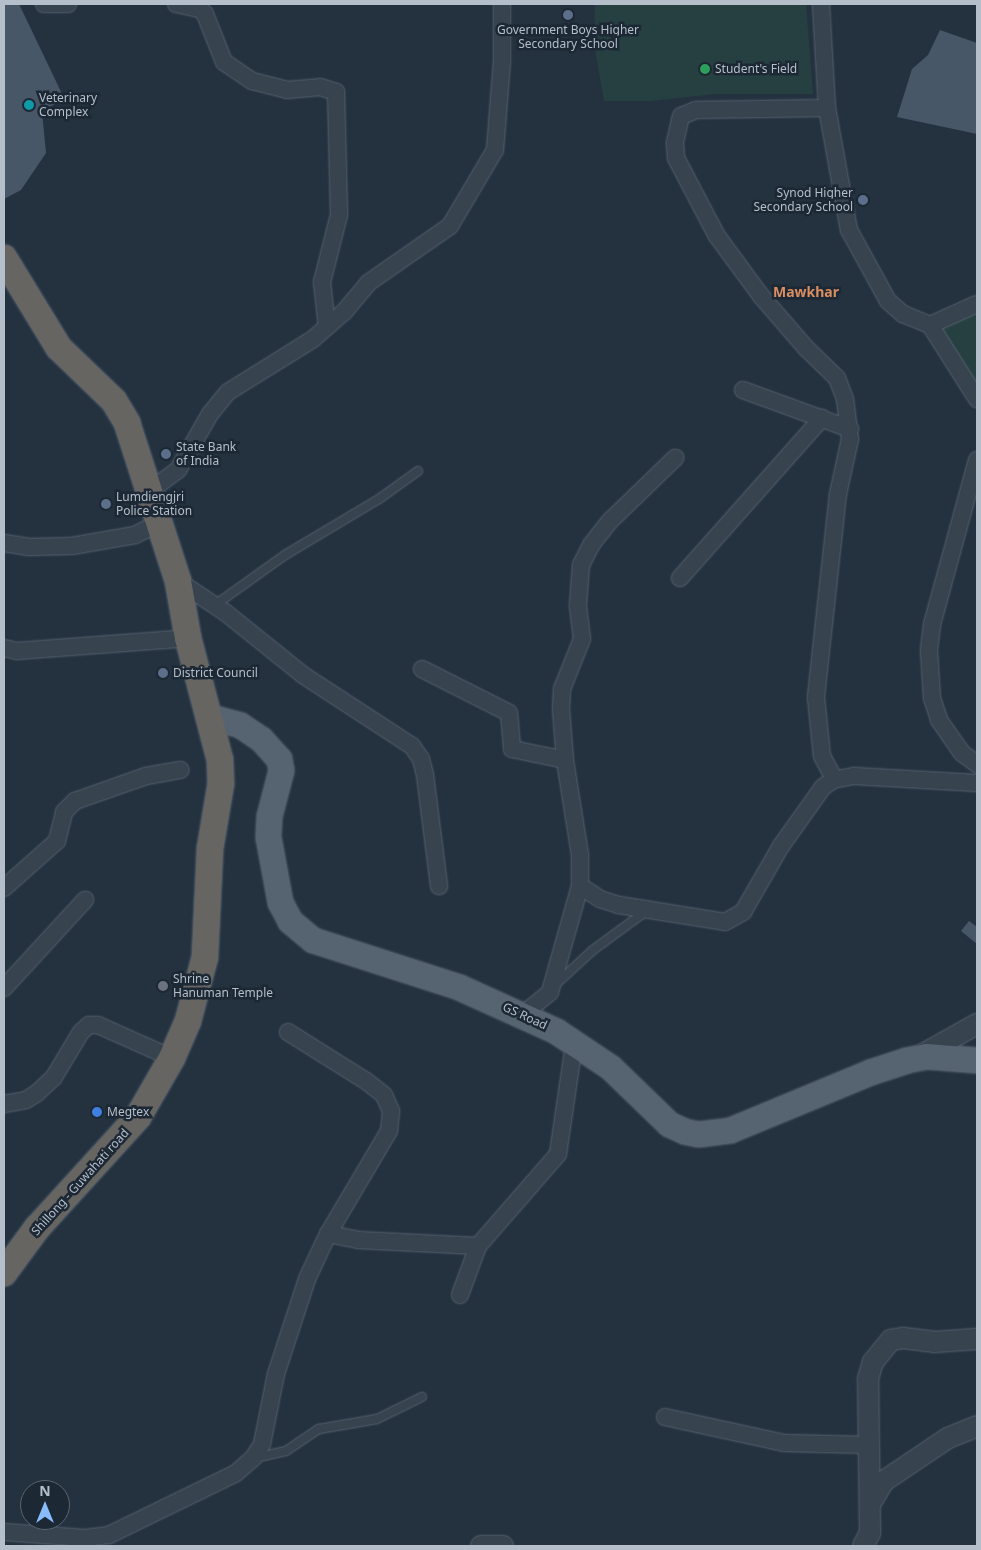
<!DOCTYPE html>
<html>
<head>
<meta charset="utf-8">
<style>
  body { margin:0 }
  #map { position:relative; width:981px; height:1550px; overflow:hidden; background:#243240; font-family:"Noto Sans",sans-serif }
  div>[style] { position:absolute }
  .green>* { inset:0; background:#264041 }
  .building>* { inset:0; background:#485767 }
  .roads { filter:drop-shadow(0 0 1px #56616e) drop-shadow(0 0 1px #56616e) }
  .service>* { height:8px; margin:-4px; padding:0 4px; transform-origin:4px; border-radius:4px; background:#384350 }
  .minor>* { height:16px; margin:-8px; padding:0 8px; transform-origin:8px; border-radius:8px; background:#384350 }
  .tertiary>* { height:20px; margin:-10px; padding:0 10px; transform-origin:10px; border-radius:10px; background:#384350 }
  .primary>* { height:25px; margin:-12.5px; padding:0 12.5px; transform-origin:12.5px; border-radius:12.5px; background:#566370 }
  .trunk>* { height:26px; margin:-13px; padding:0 13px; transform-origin:13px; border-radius:13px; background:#666562 }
  .dots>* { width:14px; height:14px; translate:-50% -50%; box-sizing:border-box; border:2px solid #1d2835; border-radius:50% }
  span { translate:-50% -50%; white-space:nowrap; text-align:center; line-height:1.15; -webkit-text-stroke:5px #1d2835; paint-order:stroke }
  .poi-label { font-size:12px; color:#b5becb }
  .left { translate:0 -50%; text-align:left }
  .right { translate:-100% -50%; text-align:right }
  .street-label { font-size:12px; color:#b5becb }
  .neighbourhood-label { font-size:14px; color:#da8e61; font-weight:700 }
  .frame { position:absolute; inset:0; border:5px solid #b5becb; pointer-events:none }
  .north { position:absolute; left:20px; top:1480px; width:50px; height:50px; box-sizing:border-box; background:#1d2835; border:1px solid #5a6471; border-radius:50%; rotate:0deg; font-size:14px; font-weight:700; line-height:20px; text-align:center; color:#b5becb }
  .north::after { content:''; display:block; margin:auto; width:18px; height:22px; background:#88bcfc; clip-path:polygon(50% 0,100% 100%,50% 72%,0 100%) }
</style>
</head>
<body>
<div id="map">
  <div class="green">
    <i style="clip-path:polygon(595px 4px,806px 4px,813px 94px,715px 94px,650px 101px,604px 101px,594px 43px)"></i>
    <i style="clip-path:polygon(977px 312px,977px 388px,936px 326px)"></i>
  </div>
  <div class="building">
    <i style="clip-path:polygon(4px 4px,19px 4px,64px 98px,42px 112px,46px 153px,21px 190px,4px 199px)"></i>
    <i style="clip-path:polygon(940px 30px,977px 43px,977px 134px,897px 117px,912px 69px,928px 55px)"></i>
    <i style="clip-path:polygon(969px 921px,977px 927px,977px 944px,961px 931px)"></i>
  </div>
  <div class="roads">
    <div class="service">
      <i style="left:215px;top:605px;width:86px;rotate:-35.5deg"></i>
      <i style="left:285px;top:555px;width:109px;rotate:-30.8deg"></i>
      <i style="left:379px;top:499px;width:48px;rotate:-35.7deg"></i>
      <i style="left:556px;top:984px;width:50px;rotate:-42.6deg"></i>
      <i style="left:593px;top:950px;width:66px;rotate:-36.3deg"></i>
      <i style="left:255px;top:1458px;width:32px;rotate:-13deg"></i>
      <i style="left:286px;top:1451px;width:40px;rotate:-34deg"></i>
      <i style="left:319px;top:1429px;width:59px;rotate:-9.8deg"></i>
      <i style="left:377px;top:1419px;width:50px;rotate:-26.1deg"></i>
    </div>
    <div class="minor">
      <i style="left:44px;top:4px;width:24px"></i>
      <i style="left:176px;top:4px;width:25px;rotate:12deg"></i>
      <i style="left:200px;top:9px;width:7px;rotate:45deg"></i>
      <i style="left:205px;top:14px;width:52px;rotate:68.4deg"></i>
      <i style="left:224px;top:62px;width:34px;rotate:34deg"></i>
      <i style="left:252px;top:81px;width:36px;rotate:14deg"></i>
      <i style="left:287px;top:90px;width:33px;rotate:-5deg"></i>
      <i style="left:320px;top:87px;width:17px;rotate:17deg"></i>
      <i style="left:336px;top:92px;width:123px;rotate:88.6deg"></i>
      <i style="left:339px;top:215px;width:69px;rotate:104.2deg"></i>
      <i style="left:322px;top:282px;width:45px;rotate:83.7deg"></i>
      <i style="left:821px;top:4px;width:104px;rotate:86.7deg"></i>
      <i style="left:827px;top:108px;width:124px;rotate:79.8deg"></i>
      <i style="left:849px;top:230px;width:81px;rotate:61.2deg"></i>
      <i style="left:888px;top:301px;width:20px;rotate:41deg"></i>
      <i style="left:903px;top:314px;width:29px;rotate:22deg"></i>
      <i style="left:930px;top:325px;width:88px;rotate:57.6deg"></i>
      <i style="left:827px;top:108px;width:131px;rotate:179.1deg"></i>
      <i style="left:696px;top:110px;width:16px;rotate:158deg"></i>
      <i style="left:681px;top:116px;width:28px;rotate:103deg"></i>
      <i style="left:675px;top:143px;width:15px;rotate:86deg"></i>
      <i style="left:676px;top:158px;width:88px;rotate:62.3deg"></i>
      <i style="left:717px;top:236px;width:74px;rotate:53.7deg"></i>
      <i style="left:761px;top:296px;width:69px;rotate:49.1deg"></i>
      <i style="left:806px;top:348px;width:43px;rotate:44.1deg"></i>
      <i style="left:837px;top:378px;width:22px;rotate:69deg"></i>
      <i style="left:845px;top:399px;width:40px;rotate:82.9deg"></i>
      <i style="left:850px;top:439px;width:56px;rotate:102.3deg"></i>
      <i style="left:838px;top:494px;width:205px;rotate:96.2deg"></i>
      <i style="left:816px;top:698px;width:58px;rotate:84.1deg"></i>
      <i style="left:822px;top:756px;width:26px;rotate:62deg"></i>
      <i style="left:930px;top:325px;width:51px;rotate:-24.1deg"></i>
      <i style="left:743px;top:390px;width:114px;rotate:20deg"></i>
      <i style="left:977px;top:460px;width:171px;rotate:105.3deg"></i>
      <i style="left:932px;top:625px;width:26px;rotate:97deg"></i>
      <i style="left:929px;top:651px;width:47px;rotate:86.3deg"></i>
      <i style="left:932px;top:698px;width:23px;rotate:72deg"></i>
      <i style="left:939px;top:720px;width:40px;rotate:55.1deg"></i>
      <i style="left:962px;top:753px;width:19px;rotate:36deg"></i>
      <i style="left:151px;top:490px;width:34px;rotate:-37deg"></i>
      <i style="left:178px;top:470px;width:64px;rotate:-60.3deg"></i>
      <i style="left:210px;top:414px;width:28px;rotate:-51deg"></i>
      <i style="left:228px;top:392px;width:100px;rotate:-31.9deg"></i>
      <i style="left:313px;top:339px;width:41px;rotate:-41.1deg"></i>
      <i style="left:344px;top:312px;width:38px;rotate:-50deg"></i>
      <i style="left:368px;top:283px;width:100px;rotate:-34.8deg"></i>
      <i style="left:450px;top:226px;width:88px;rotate:-59.4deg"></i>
      <i style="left:495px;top:150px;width:88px;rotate:-85.5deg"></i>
      <i style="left:502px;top:62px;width:58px;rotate:-90deg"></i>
      <i style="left:4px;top:543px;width:24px;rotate:9deg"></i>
      <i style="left:28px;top:547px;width:44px;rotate:-1.3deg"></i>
      <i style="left:72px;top:546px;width:64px;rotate:-9.9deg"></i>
      <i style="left:135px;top:535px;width:25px;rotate:-27deg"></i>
      <i style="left:680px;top:578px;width:214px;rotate:-48.4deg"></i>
      <i style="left:178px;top:581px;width:58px;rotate:33.7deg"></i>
      <i style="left:226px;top:613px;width:99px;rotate:38.8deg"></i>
      <i style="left:303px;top:675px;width:130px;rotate:33.1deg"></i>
      <i style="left:412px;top:746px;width:16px;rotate:55deg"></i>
      <i style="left:421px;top:759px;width:16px;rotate:76deg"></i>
      <i style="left:425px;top:775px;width:112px;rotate:82.8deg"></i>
      <i style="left:4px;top:648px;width:13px;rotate:13deg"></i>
      <i style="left:17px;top:651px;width:171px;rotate:-4.3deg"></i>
      <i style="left:422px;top:669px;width:97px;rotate:26.8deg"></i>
      <i style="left:509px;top:713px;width:36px;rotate:85deg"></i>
      <i style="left:512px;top:749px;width:54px;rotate:11.7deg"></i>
      <i style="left:580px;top:886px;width:24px;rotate:33deg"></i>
      <i style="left:600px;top:899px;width:20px;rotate:18deg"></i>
      <i style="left:619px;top:905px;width:107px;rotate:9.1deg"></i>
      <i style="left:725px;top:922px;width:21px;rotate:-29deg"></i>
      <i style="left:743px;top:912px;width:76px;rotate:-60.1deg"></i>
      <i style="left:781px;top:846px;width:72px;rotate:-54.6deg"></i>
      <i style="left:823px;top:787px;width:12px;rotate:-35deg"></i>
      <i style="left:833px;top:780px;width:21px;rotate:-11deg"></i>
      <i style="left:854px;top:776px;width:123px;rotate:3.3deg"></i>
      <i style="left:4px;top:888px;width:71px;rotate:-41.6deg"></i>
      <i style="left:57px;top:841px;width:30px;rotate:-76deg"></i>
      <i style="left:64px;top:812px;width:16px;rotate:-45deg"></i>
      <i style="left:75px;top:801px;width:75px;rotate:-19.4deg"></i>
      <i style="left:146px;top:776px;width:35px;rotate:-10deg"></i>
      <i style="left:4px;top:988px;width:120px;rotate:-47.4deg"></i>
      <i style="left:522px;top:1015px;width:36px;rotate:-39deg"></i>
      <i style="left:550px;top:992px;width:110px;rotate:-74.2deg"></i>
      <i style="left:580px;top:886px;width:31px;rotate:-90deg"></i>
      <i style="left:580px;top:855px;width:96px;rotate:-99deg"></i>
      <i style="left:565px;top:760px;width:51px;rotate:-94.5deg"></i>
      <i style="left:561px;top:709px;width:20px;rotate:-87deg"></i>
      <i style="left:562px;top:689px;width:54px;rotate:-68.2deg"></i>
      <i style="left:582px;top:639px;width:34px;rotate:-97deg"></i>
      <i style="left:578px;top:605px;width:40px;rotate:-85.7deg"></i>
      <i style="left:581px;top:565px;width:22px;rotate:-63deg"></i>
      <i style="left:591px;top:545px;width:31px;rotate:-52deg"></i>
      <i style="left:610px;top:521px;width:91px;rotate:-44.1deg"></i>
      <i style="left:4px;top:1104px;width:22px;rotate:-10deg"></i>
      <i style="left:26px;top:1100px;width:13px;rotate:-32deg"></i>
      <i style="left:37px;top:1093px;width:23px;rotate:-43deg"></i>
      <i style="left:54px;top:1077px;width:52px;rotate:-59deg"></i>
      <i style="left:81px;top:1032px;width:11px;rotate:-41deg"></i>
      <i style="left:89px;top:1025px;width:9px"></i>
      <i style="left:98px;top:1025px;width:81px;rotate:24deg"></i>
      <i style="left:328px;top:1234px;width:31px;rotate:11deg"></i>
      <i style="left:358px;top:1240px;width:120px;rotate:2.9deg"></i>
      <i style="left:460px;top:1295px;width:52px;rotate:-69.8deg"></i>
      <i style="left:478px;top:1246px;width:122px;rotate:-49deg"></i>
      <i style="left:558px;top:1154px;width:111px;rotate:-81.7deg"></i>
      <i style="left:665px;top:1417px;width:122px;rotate:12.3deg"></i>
      <i style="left:784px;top:1443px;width:86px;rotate:1.3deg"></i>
      <i style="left:4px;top:1532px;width:81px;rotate:4.2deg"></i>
      <i style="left:85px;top:1538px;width:24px;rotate:-7deg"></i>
      <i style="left:109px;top:1535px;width:141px;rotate:-26deg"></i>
      <i style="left:236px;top:1473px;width:23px;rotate:-41deg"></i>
      <i style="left:253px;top:1458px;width:17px;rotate:-57deg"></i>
      <i style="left:262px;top:1444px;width:71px;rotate:-78.7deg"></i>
      <i style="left:276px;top:1374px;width:100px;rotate:-71.9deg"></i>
      <i style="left:307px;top:1279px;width:50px;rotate:-65deg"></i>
      <i style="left:328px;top:1234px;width:120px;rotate:-59.4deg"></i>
      <i style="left:389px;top:1131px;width:20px;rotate:-84deg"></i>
      <i style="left:391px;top:1111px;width:17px;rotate:-114deg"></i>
      <i style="left:384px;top:1095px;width:23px;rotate:-142deg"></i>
      <i style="left:366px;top:1081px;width:92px;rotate:-147.9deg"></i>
    </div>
    <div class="tertiary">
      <i style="left:916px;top:1058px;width:70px;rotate:-29.1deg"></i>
      <i style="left:870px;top:1504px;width:27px;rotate:-59deg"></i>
      <i style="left:884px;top:1481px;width:77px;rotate:-33.9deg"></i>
      <i style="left:948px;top:1438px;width:31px;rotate:-22deg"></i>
      <i style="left:481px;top:1546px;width:22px"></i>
      <i style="left:863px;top:1546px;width:15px;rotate:-62deg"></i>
      <i style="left:870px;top:1533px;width:154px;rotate:-90.7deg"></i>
      <i style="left:868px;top:1379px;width:18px;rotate:-74deg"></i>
      <i style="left:873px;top:1362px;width:28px;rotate:-51deg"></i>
      <i style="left:891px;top:1340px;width:12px;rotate:-9deg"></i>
      <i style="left:903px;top:1338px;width:31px;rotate:7deg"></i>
      <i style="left:934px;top:1342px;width:43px;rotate:-4deg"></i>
    </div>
    <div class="primary">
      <i style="left:211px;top:717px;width:30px;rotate:15deg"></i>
      <i style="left:240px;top:725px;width:25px;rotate:34deg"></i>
      <i style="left:261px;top:739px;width:27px;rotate:48deg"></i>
      <i style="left:279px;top:759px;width:11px;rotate:80deg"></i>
      <i style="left:281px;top:770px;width:48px;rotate:104.6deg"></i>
      <i style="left:269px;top:816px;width:21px;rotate:93deg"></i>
      <i style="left:268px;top:837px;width:66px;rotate:79.5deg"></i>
      <i style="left:280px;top:902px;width:21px;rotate:62deg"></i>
      <i style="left:290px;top:921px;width:30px;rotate:40deg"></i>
      <i style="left:313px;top:940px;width:153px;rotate:17.8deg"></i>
      <i style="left:459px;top:987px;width:107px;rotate:24.4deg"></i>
      <i style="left:556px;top:1031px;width:65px;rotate:33.7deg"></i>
      <i style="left:610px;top:1067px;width:82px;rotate:44deg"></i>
      <i style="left:669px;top:1124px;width:17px;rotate:25deg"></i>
      <i style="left:684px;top:1131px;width:14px;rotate:12deg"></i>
      <i style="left:698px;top:1134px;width:32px;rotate:-7deg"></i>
      <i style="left:730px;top:1130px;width:152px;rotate:-22.5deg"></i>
      <i style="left:870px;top:1072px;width:38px;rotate:-18deg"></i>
      <i style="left:906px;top:1060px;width:20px;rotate:-11deg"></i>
      <i style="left:926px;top:1056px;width:51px;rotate:4.5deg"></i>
    </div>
    <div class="trunk">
      <i style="left:4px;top:258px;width:105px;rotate:58.6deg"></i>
      <i style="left:59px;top:348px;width:76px;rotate:43.9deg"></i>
      <i style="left:114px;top:401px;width:26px;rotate:59deg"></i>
      <i style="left:127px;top:423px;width:166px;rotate:72.1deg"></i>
      <i style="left:178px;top:581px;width:58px;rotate:80deg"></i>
      <i style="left:188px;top:638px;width:126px;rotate:75.3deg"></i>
      <i style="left:220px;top:760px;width:23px;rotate:88deg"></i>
      <i style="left:221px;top:783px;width:67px;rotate:99.5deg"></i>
      <i style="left:210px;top:849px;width:108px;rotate:92.7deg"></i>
      <i style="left:205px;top:957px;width:66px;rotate:104.9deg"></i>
      <i style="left:188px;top:1021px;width:40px;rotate:113.4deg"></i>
      <i style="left:172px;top:1058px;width:68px;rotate:120deg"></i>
      <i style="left:138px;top:1117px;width:150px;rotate:132.3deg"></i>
      <i style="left:37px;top:1228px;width:56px;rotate:126.3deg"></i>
    </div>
  </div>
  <div class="dots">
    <i style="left:568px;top:15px;background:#5c6f8a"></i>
    <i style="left:705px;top:69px;background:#2e9e5b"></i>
    <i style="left:29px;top:105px;background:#0f9aa8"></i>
    <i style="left:863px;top:200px;background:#5c6f8a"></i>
    <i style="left:166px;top:454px;background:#5c6f8a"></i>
    <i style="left:106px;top:504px;background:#5c6f8a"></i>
    <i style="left:163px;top:673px;background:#5c6f8a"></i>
    <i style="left:163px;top:986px;background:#6b7280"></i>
    <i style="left:97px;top:1112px;background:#3f7fe0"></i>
  </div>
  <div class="poi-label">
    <span style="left:568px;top:37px">Government Boys Higher<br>Secondary School</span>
    <span class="left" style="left:715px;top:69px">Student's Field</span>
    <span class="left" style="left:39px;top:105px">Veterinary<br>Complex</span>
    <span class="right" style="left:853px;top:200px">Synod Higher<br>Secondary School</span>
    <span class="left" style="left:176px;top:454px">State Bank<br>of India</span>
    <span class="left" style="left:116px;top:504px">Lumdiengjri<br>Police Station</span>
    <span class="left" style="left:173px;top:673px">District Council</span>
    <span class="left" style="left:173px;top:986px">Shrine<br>Hanuman Temple</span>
    <span class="left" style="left:107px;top:1112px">Megtex</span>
  </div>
  <div class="street-label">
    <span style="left:525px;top:1016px;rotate:25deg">GS Road</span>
    <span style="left:80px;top:1182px;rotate:-48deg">Shillong - Guwahati road</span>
  </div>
  <div class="neighbourhood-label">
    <span style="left:806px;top:292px">Mawkhar</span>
  </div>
  <div class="frame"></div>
  <div class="north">N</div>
</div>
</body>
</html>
